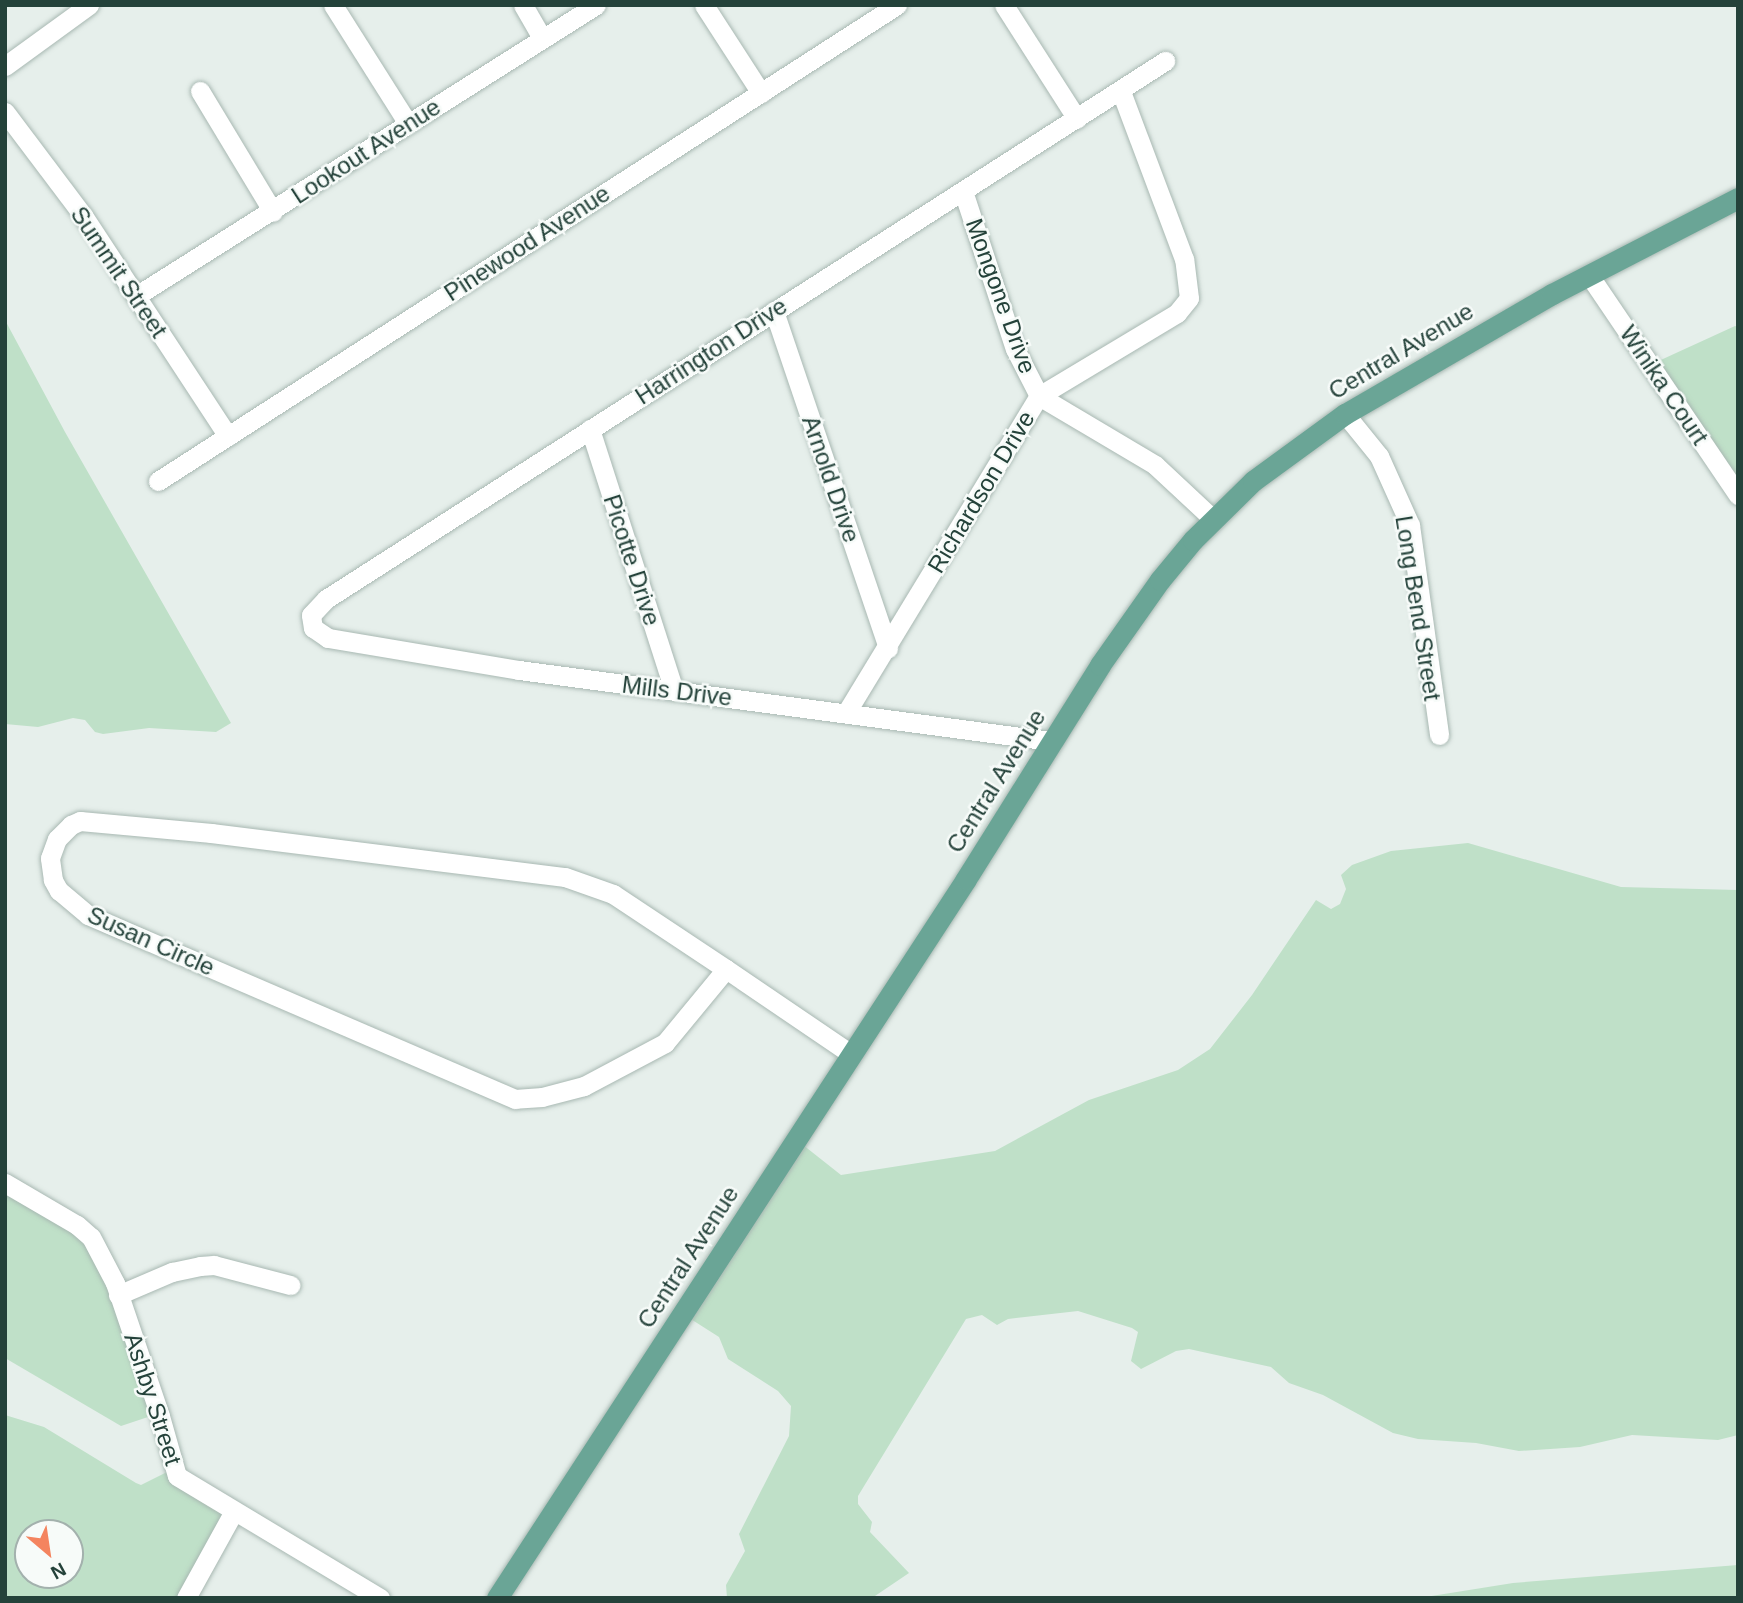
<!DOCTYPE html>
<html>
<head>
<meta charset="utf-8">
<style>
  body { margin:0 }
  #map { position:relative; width:1743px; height:1603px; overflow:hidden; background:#e6efeb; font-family:Helvetica,sans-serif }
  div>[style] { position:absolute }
  .green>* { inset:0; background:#bfe0c8 }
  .roads { filter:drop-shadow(0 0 2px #a8b8b2) drop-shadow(0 0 2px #a8b8b2) }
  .minor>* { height:19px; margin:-9.5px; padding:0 9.5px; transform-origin:9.5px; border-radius:9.5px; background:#fff }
  .major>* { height:21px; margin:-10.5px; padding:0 10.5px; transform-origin:10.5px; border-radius:10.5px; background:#6aa596 }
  span { translate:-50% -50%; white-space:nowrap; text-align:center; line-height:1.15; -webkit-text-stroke:5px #f7fbf9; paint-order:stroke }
  .street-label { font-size:24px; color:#24423a }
  .frame { position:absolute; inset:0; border:7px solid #24423a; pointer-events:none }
  .north { position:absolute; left:14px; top:1519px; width:70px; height:70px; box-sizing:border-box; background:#f7fbf9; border:2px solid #a3b1ad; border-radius:50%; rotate:151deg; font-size:19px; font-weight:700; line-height:28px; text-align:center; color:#24423a }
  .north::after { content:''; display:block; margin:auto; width:24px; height:32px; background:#f4845f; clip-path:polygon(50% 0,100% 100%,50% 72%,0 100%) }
</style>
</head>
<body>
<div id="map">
  <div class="green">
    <i style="clip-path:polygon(5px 320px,65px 432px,231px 723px,216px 732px,149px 728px,103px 734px,95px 732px,85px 720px,73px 718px,38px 727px,5px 724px)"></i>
    <i style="clip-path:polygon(1735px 326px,1738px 327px,1738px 483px,1652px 364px)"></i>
    <i style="clip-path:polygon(1468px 843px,1621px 887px,1738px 890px,1738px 1435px,1718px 1440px,1632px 1435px,1580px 1447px,1519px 1451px,1476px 1443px,1418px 1439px,1393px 1433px,1323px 1395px,1289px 1383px,1271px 1367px,1189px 1349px,1176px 1351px,1141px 1369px,1131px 1361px,1138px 1332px,1132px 1328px,1078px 1311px,1008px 1319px,997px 1325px,982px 1315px,966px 1319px,858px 1496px,858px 1504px,872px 1522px,870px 1532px,909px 1573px,872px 1598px,727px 1598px,726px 1585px,745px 1551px,739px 1534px,789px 1436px,791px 1406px,778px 1391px,728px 1359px,719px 1337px,686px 1316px,798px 1141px,841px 1175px,995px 1151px,1089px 1100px,1178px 1070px,1210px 1049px,1252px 995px,1316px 900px,1331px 909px,1340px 904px,1346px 889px,1341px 875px,1352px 865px,1391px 851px)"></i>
    <i style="clip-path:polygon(5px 1186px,83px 1231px,117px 1288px,157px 1414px,121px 1426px,5px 1358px)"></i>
    <i style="clip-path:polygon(evenodd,5px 1415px,44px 1427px,136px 1483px,141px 1485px,175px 1468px,231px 1511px,188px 1598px,5px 1598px,5px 1415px,28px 1533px,70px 1533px,70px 1575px,28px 1575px,28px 1533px)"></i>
    <i style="clip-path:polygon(1738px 1565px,1738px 1598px,1419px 1598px,1513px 1583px)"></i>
  </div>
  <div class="roads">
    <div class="minor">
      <i style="left:333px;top:5px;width:138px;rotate:57.7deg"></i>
      <i style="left:523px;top:5px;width:38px;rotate:60deg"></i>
      <i style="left:704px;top:5px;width:105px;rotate:57.1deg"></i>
      <i style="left:1004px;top:5px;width:135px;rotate:57.4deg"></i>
      <i style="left:5px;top:66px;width:104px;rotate:-36deg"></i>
      <i style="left:200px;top:91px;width:141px;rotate:58.9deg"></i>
      <i style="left:5px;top:112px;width:131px;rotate:53deg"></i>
      <i style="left:84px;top:217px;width:262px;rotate:56.7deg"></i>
      <i style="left:963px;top:191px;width:166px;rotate:71.8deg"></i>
      <i style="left:1015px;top:349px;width:53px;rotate:62.9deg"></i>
      <i style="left:1039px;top:396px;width:135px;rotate:30.7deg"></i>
      <i style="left:1155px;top:465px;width:79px;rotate:43deg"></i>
      <i style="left:1589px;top:275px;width:266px;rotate:55.9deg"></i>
      <i style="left:136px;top:296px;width:544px;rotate:-32.32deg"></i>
      <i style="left:774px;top:311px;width:356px;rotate:71.3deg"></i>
      <i style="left:1345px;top:414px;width:54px;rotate:51deg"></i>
      <i style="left:1379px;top:456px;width:76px;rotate:65.8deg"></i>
      <i style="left:1410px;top:525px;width:212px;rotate:82.1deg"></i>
      <i style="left:590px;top:429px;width:275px;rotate:72.2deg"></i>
      <i style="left:158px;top:481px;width:879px;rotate:-32.79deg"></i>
      <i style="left:846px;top:713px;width:371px;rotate:-58.7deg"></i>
      <i style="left:1039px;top:396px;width:161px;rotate:-31deg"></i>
      <i style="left:1177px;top:313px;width:19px;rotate:-51deg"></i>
      <i style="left:1189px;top:298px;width:39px;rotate:-97deg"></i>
      <i style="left:1184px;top:259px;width:179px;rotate:-110.6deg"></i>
      <i style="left:1051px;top:741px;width:537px;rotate:-172.4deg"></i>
      <i style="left:519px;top:670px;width:194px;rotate:-170.5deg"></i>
      <i style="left:328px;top:638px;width:18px;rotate:-146deg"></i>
      <i style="left:313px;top:628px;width:13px;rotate:-99deg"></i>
      <i style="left:311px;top:615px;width:22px;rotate:-47deg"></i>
      <i style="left:326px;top:599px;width:997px;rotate:-32.67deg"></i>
      <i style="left:80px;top:821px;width:132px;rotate:5.2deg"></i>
      <i style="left:211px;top:833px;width:357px;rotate:7.1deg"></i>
      <i style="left:565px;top:877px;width:51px;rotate:19.5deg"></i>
      <i style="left:613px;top:894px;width:136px;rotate:33.6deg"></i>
      <i style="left:726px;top:969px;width:96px;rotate:129.5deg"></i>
      <i style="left:665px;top:1043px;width:92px;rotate:152deg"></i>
      <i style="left:584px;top:1086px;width:43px;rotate:165.3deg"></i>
      <i style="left:542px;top:1097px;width:27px;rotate:176deg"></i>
      <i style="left:515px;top:1099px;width:465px;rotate:-156.7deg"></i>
      <i style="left:88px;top:915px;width:38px;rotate:-140deg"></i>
      <i style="left:59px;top:891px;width:13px;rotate:-119deg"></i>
      <i style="left:53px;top:880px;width:22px;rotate:-98deg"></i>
      <i style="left:50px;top:858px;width:20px;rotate:-70deg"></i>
      <i style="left:57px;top:839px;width:20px;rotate:-45deg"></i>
      <i style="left:71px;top:825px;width:10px;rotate:-24deg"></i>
      <i style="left:726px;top:969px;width:151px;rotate:34.2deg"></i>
      <i style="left:5px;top:1183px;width:83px;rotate:30.3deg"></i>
      <i style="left:77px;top:1225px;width:18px;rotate:41deg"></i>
      <i style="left:91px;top:1237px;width:52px;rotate:62.4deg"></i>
      <i style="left:115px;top:1283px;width:140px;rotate:71.3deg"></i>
      <i style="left:160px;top:1416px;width:62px;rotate:74.2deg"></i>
      <i style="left:177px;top:1476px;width:237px;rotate:31deg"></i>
      <i style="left:118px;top:1295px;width:59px;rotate:-23.1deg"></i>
      <i style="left:172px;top:1272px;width:29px;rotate:-12deg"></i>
      <i style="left:200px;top:1266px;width:14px;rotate:-4deg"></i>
      <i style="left:214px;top:1265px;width:79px;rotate:14.7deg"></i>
      <i style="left:186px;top:1598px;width:99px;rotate:-61.1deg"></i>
    </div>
    <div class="major">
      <i style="left:497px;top:1598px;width:858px;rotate:-56.88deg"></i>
      <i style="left:966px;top:879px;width:252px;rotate:-57.9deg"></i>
      <i style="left:1100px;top:665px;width:104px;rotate:-54.8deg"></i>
      <i style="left:1160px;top:580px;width:52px;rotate:-50.5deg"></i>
      <i style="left:1193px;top:540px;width:84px;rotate:-44.5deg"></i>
      <i style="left:1253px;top:481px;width:114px;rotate:-36.1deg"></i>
      <i style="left:1345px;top:414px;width:239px;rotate:-30.1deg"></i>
      <i style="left:1552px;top:294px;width:209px;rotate:-27.3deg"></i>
    </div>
  </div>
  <div class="street-label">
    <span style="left:366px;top:151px;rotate:-33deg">Lookout Avenue</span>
    <span style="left:527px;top:243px;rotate:-33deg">Pinewood Avenue</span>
    <span style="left:119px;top:272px;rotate:56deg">Summit Street</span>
    <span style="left:1001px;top:296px;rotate:70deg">Mongone Drive</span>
    <span style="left:711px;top:351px;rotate:-33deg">Harrington Drive</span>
    <span style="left:1401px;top:351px;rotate:-31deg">Central Avenue</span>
    <span style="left:1664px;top:385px;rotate:56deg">Winika Court</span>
    <span style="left:831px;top:479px;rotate:71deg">Arnold Drive</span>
    <span style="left:981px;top:492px;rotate:-59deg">Richardson Drive</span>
    <span style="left:632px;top:560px;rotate:72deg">Picotte Drive</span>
    <span style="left:1418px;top:608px;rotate:81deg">Long Bend Street</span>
    <span style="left:677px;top:691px;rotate:7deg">Mills Drive</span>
    <span style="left:996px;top:781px;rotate:-58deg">Central Avenue</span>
    <span style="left:151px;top:941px;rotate:24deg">Susan Circle</span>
    <span style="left:688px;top:1257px;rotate:-57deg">Central Avenue</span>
    <span style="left:153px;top:1399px;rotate:72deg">Ashby Street</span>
  </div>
  <div class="frame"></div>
  <div class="north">N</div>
</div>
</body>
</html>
